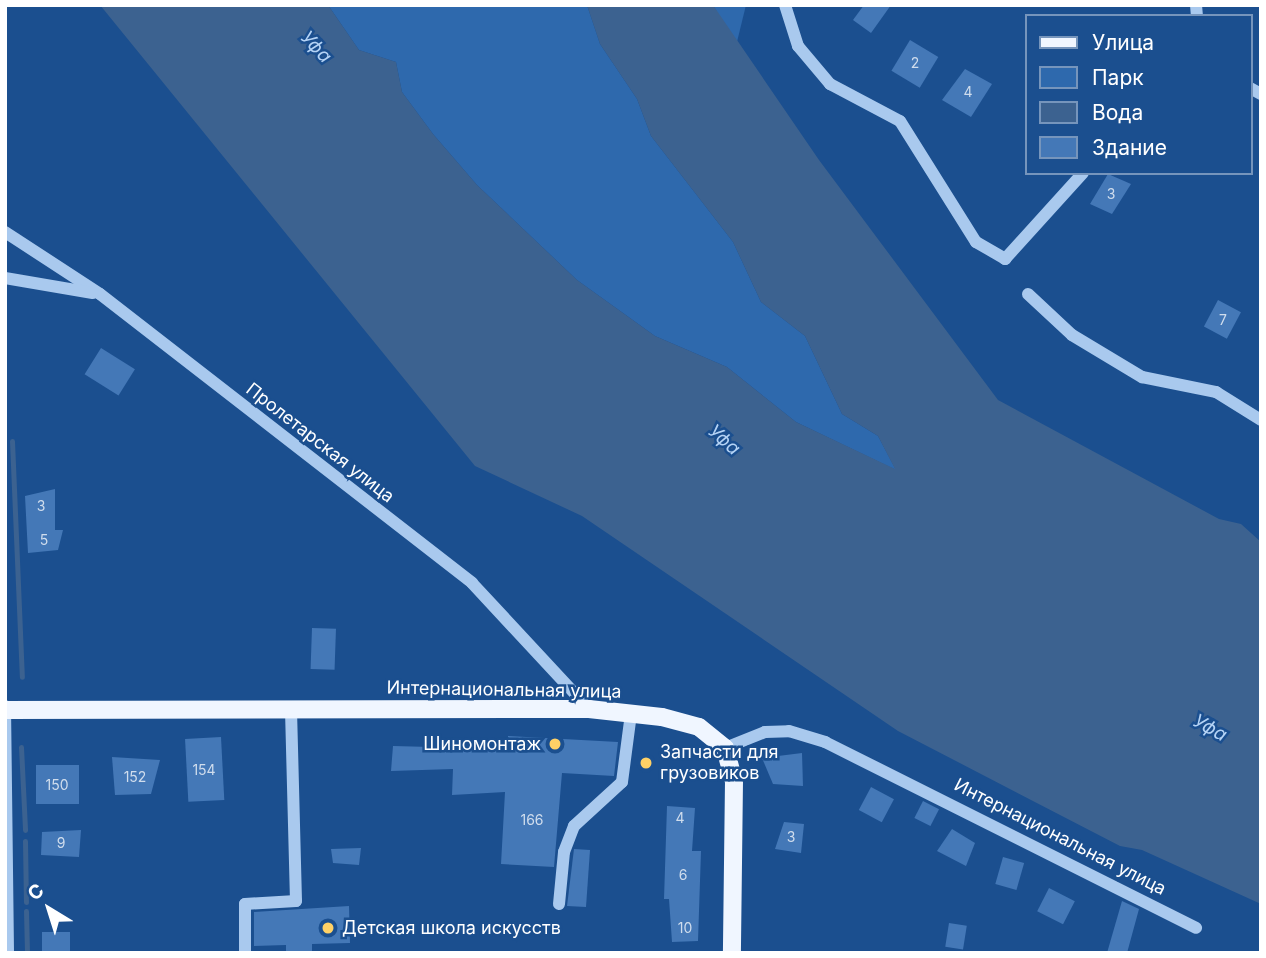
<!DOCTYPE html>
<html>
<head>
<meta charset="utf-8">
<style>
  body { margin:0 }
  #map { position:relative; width:1266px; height:958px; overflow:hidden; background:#1b4f8f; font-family:Inter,sans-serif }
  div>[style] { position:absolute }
  .green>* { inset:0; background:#2e69ad }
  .water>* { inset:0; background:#3c6290 }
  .stream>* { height:5px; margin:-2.5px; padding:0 2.5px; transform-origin:2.5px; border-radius:2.5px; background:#3c6290 }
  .building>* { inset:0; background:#4478b7; transform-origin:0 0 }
  .minor>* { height:12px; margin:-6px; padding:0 6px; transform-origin:6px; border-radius:6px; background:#a9c9ee }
  .major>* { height:18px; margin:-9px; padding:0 9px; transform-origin:9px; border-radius:9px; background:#f0f6ff }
  .dots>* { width:19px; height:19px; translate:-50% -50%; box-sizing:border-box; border:4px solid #1b4f8f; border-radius:50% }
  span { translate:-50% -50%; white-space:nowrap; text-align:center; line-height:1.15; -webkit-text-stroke:5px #1b4f8f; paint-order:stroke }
  .number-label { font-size:14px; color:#d0dded }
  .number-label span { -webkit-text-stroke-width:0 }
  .street-label { font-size:18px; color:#fff }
  .poi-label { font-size:18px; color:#fff }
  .right { translate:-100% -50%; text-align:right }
  .left { translate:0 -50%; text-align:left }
  .water-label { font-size:19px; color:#b5d3f5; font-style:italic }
  .frame { position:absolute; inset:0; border:7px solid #fff; pointer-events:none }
  .legend { position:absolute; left:1025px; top:14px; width:228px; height:161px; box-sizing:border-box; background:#1b4f8f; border:2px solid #7695bc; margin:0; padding:9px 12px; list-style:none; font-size:21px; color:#fff }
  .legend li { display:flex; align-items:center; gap:14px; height:35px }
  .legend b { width:35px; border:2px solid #7695bc }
  .north { position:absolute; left:14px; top:874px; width:70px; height:70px; -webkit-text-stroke:5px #1b4f8f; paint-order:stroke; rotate:322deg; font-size:19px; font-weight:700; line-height:28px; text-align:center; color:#fff }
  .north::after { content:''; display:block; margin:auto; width:24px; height:32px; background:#fff; clip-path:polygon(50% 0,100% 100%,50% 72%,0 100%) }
</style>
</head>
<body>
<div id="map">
  <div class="green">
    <i style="clip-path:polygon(328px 5px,587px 5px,600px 44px,637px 99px,651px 136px,733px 242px,761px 302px,805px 336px,842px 414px,878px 436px,896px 470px,796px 422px,727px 367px,655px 336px,577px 280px,477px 185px,433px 134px,402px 92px,396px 62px,359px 50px)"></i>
    <i style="clip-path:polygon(713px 5px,746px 5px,736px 46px)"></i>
  </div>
  <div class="water">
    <i style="clip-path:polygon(100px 5px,328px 5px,359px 50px,396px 62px,402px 92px,433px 134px,477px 185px,577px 280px,655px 336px,727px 367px,796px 422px,895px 469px,878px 436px,842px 414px,805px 336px,761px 302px,733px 242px,651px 136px,637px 99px,600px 44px,587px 5px,713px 5px,819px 160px,998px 400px,1219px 519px,1241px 524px,1261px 542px,1261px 904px,1142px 850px,1120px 846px,898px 731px,582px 516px,475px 466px)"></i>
  </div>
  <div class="stream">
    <i style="left:12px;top:441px;width:236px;rotate:87.6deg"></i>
    <i style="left:21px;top:747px;width:83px;rotate:87.2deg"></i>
    <i style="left:25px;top:841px;width:61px;rotate:89.1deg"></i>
    <i style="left:26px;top:911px;width:42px;rotate:88.6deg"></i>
  </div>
  <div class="building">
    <i style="clip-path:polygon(864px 5px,891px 5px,871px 33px,853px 20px)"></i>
    <i style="left:910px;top:40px;width:33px;height:36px;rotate:31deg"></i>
    <i style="clip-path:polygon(965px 69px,992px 84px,971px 117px,942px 100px)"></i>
    <i style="clip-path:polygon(1108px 174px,1131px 184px,1112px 214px,1090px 204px)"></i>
    <i style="left:1218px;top:300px;width:26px;height:30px;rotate:28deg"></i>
    <i style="left:101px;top:348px;width:40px;height:31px;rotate:32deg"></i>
    <i style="clip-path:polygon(55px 489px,55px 530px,63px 530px,58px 550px,28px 553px,25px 496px)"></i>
    <i style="left:312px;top:628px;width:24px;height:41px;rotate:2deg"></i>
    <i style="clip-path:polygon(508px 736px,618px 742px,614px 776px,562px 773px,554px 867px,501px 864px,505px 792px,452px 795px,453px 769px,391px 771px,393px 746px,508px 749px)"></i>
    <i style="left:221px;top:737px;width:63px;height:36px;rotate:87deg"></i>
    <i style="clip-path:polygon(802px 753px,803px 786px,773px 784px,762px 758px)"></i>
    <i style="clip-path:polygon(112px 757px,160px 760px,151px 794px,115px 795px)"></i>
    <i style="left:36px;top:765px;width:43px;height:39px"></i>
    <i style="left:871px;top:787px;width:26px;height:26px;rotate:28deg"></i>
    <i style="left:923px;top:801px;width:18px;height:19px;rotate:27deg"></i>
    <i style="clip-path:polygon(667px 806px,695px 808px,692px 851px,701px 851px,698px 941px,672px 942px,669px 899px,664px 899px)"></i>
    <i style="clip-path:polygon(784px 822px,804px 824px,801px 853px,775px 849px)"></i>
    <i style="clip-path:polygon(952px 829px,975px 843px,966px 866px,937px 851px)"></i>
    <i style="clip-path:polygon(81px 830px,79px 857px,41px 855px,42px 832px)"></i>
    <i style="clip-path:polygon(361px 848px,359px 865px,333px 863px,331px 849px)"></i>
    <i style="clip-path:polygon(574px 849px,590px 850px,586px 907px,567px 906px)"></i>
    <i style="left:1003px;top:857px;width:22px;height:28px;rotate:16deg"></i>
    <i style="left:1049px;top:888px;width:29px;height:26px;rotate:27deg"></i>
    <i style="clip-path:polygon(1122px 901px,1139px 909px,1127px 953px,1107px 953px)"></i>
    <i style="clip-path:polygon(349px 906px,350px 943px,312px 944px,312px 953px,286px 953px,286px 945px,254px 946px,254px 912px)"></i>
    <i style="left:949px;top:923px;width:18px;height:24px;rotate:9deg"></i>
    <i style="left:42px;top:932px;width:28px;height:19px"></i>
  </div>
  <div class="minor">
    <i style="left:785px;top:5px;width:43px;rotate:72.4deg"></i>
    <i style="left:798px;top:46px;width:50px;rotate:49.9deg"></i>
    <i style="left:830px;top:84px;width:79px;rotate:27.9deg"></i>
    <i style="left:900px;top:121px;width:143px;rotate:57.9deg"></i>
    <i style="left:976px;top:242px;width:34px;rotate:30deg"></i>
    <i style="left:1005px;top:259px;width:116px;rotate:-47.8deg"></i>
    <i style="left:1196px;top:5px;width:11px;rotate:85deg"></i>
    <i style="left:1250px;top:88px;width:13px;rotate:29deg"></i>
    <i style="left:5px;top:232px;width:113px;rotate:33.1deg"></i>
    <i style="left:100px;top:294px;width:471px;rotate:37.8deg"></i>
    <i style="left:472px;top:583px;width:172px;rotate:47.1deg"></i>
    <i style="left:5px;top:278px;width:89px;rotate:9.7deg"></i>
    <i style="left:1028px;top:294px;width:60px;rotate:43deg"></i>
    <i style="left:1072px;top:335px;width:82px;rotate:31deg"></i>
    <i style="left:1142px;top:377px;width:76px;rotate:11.5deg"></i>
    <i style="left:1216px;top:392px;width:53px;rotate:31.9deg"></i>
    <i style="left:5px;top:706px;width:247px;rotate:89.3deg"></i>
    <i style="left:725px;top:748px;width:43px;rotate:-21.8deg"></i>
    <i style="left:765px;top:732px;width:24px;rotate:-2deg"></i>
    <i style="left:789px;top:731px;width:38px;rotate:17deg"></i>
    <i style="left:825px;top:742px;width:415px;rotate:26.6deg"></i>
    <i style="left:559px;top:904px;width:52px;rotate:-84.5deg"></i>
    <i style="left:564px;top:852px;width:28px;rotate:-69deg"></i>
    <i style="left:574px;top:826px;width:65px;rotate:-42.5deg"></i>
    <i style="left:622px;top:782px;width:69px;rotate:-82.5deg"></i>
    <i style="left:245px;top:953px;width:49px;rotate:-90deg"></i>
    <i style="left:245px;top:904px;width:51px;rotate:-3.4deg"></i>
    <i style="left:296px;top:901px;width:190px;rotate:-91.5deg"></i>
  </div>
  <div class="major">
    <i style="left:5px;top:710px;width:584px;rotate:-0.1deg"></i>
    <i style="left:589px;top:709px;width:73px;rotate:6.3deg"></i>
    <i style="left:662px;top:717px;width:38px;rotate:15deg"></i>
    <i style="left:699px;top:727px;width:33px;rotate:39deg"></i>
    <i style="left:725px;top:748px;width:34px;rotate:75deg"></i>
    <i style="left:734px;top:781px;width:172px;rotate:90.7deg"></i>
  </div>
  <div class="dots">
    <i style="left:555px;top:744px;background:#ffd166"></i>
    <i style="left:646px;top:763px;background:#ffd166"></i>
    <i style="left:328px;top:928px;background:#ffd166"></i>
  </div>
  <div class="number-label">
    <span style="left:915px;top:63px">2</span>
    <span style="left:968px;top:92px">4</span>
    <span style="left:1111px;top:194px">3</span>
    <span style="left:1223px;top:320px">7</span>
    <span style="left:41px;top:506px">3</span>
    <span style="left:44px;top:540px">5</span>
    <span style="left:204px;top:770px">154</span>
    <span style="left:135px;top:777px">152</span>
    <span style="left:57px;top:785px">150</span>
    <span style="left:680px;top:818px">4</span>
    <span style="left:532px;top:820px">166</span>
    <span style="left:791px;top:837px">3</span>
    <span style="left:61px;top:843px">9</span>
    <span style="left:683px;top:875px">6</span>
    <span style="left:685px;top:928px">10</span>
  </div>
  <div class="street-label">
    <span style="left:320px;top:443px;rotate:38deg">Пролетарская улица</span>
    <span style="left:504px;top:690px;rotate:1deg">Интернациональная улица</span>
    <span style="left:1060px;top:837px;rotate:27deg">Интернациональная улица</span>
  </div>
  <div class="poi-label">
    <span class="right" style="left:541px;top:744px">Шиномонтаж</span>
    <span class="left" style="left:660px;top:763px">Запчасти для<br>грузовиков</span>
    <span class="left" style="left:342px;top:928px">Детская школа искусств</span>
  </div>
  <div class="water-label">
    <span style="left:316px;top:47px;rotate:47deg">Уфа</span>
    <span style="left:724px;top:440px;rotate:41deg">Уфа</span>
    <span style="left:1210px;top:728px;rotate:29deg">Уфа</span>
  </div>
  <div class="frame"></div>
  <ul class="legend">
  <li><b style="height:9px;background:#f0f6ff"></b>Улица</li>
  <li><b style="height:19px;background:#2e69ad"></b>Парк</li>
  <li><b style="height:19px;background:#3c6290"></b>Вода</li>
  <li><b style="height:19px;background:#4478b7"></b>Здание</li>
  </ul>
  <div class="north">С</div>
</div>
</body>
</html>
